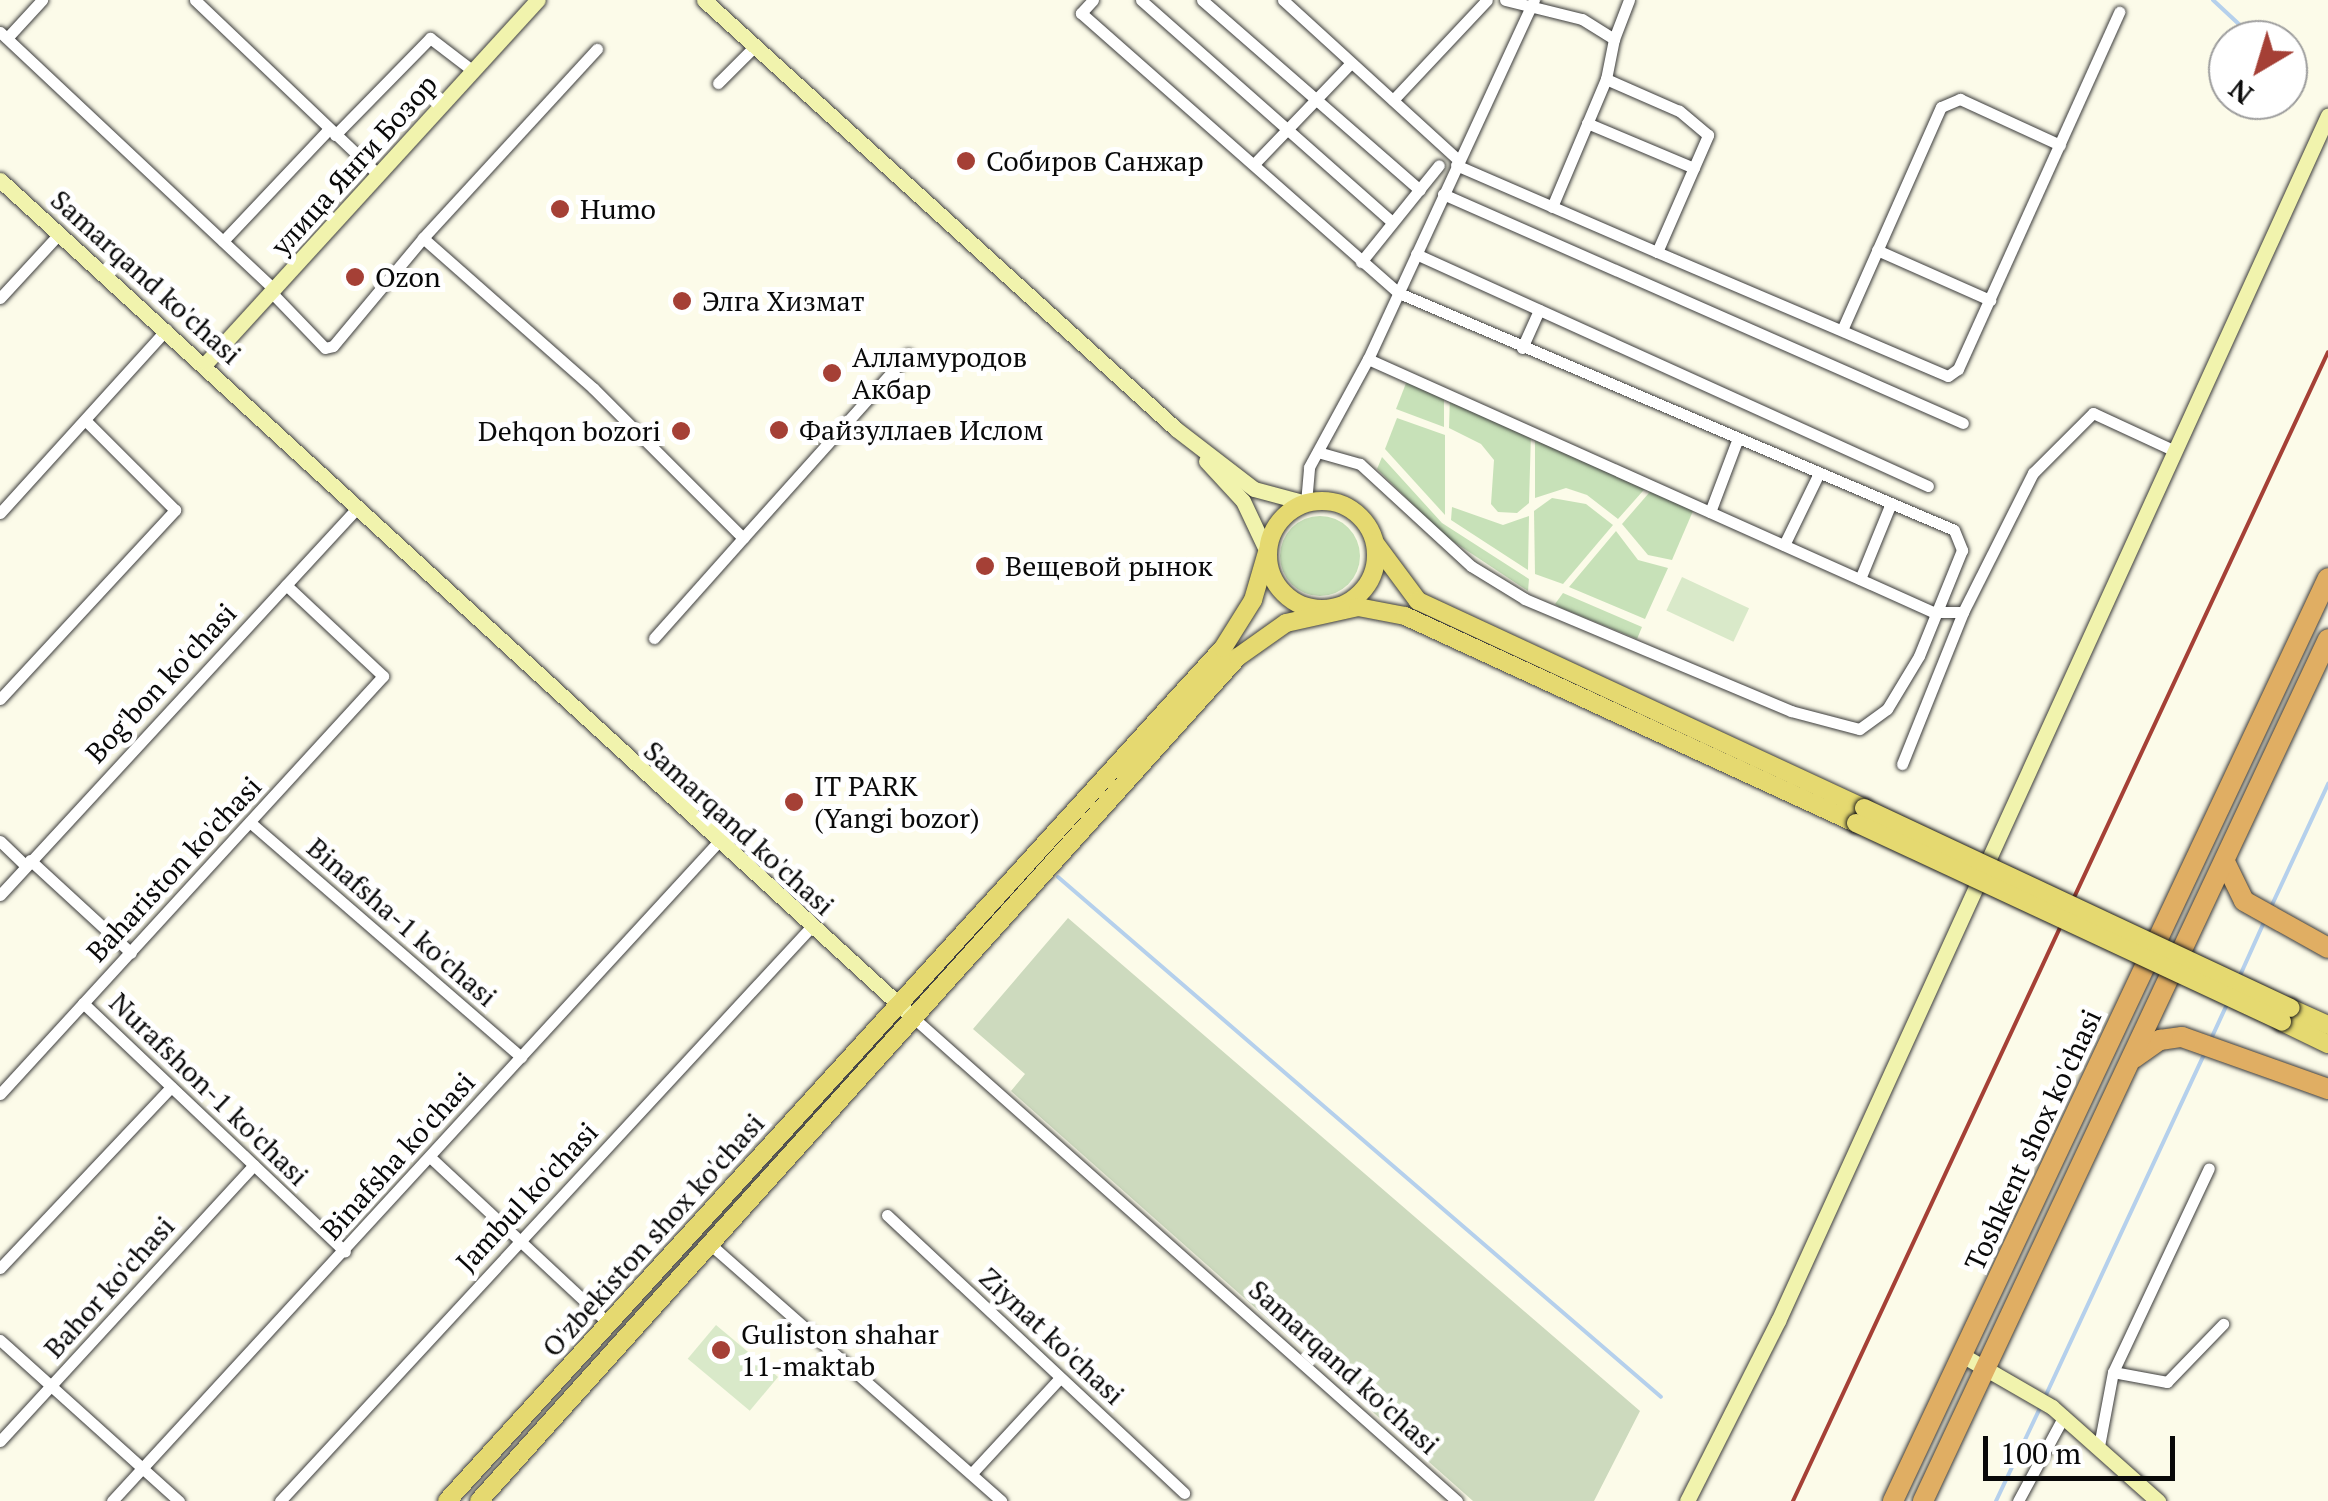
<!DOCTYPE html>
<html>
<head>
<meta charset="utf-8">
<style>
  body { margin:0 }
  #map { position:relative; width:2328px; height:1501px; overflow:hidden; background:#fcfbe9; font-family:"PT Serif",serif }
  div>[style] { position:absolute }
  .green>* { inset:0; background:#c7e1b8 }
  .round { border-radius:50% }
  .cemetery>* { inset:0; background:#cddabe }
  .pitch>* { inset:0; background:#d9e9c9; transform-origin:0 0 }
  .stream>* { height:4px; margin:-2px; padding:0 2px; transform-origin:2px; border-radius:2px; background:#b5d0ec }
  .roads { filter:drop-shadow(0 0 2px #3c3c3c) drop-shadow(0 0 2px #3c3c3c) }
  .street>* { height:11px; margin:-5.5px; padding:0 5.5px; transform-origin:5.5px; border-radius:5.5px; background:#fff }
  .secondary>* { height:15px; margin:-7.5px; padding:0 7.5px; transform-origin:7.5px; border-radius:7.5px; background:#f1f3ad }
  .primary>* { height:18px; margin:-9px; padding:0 9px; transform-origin:9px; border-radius:9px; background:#e5d970 }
  .primary>.ring { margin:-9px; padding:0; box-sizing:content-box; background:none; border:18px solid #e5d970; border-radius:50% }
  .highway>* { height:20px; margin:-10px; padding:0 10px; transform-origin:10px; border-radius:10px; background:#e0ae63 }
  .rail>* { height:4px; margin:-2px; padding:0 2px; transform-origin:2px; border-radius:2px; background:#a54036 }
  .bridges { filter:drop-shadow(0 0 2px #1a1a1a) drop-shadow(0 0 2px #1a1a1a) }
  .primary-bridge>* { height:18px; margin:-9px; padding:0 9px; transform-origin:9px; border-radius:9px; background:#e5d970 }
  .dots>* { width:28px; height:28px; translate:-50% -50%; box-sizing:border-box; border:5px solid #fff; border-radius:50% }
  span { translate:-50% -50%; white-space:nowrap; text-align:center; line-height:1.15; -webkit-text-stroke:10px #fff; paint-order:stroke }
  .poi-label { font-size:28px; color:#090909 }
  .left { translate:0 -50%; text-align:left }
  .right { translate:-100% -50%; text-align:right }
  .street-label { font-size:28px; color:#090909 }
  .north { position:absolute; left:2208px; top:20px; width:100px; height:100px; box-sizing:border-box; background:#fff; border:2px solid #9d9d9d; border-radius:50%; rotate:218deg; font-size:28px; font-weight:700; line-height:40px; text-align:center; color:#090909 }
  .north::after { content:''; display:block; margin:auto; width:35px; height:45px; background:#a54036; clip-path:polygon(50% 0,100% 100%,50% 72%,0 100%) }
  .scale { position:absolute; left:1983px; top:1436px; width:192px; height:45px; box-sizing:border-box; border:5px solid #090909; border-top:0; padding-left:12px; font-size:30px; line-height:35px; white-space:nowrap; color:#090909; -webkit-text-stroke:8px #fff; paint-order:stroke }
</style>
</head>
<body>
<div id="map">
  <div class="green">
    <i style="clip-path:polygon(1408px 378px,1444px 395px,1444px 427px,1396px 409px)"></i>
    <i style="clip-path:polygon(1450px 396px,1531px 433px,1529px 503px,1517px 513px,1498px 512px,1491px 504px,1494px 460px,1481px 444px,1449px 428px)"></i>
    <i style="clip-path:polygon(1397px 418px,1445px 435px,1445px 515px,1385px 449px)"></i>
    <i style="clip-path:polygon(1535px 435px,1650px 483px,1618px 519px,1587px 495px,1566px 488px,1535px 498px)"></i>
    <i style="clip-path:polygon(1382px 457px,1442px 523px,1529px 579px,1528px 591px,1445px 536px,1377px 469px)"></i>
    <i style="clip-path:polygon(1655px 486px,1696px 504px,1672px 560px,1648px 555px,1622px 524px)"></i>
    <i style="clip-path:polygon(1552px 498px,1586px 504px,1613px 525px,1563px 584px,1535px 574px,1534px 511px)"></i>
    <i style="clip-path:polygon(1452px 507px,1503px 525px,1529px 516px,1528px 570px,1451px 520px)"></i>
    <i class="round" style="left:1280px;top:516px;width:80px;height:80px"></i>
    <i style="clip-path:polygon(1616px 531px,1638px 560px,1668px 568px,1645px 619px,1569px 587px)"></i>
    <i style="clip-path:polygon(1563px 593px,1642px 627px,1637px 639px,1559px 607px,1555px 604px)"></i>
  </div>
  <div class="cemetery">
    <i style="clip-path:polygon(1068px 918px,1640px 1411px,1594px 1501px,1473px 1501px,1011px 1091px,1025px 1074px,973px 1029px)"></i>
  </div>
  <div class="pitch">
    <i style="left:1682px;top:577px;width:74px;height:37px;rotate:25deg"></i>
    <i style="left:716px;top:1325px;width:81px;height:44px;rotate:40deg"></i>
  </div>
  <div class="stream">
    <i style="left:2213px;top:0;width:59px;rotate:42.9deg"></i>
    <i style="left:1058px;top:877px;width:796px;rotate:40.77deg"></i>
    <i style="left:2271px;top:907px;width:136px;rotate:-65.1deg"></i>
    <i style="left:2238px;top:980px;width:66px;rotate:-65.8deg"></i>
    <i style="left:2211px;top:1039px;width:41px;rotate:-65.3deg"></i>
    <i style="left:2045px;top:1397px;width:380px;rotate:-65.1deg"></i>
    <i style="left:1996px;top:1501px;width:105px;rotate:-64.7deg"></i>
  </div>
  <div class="roads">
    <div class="street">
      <i style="left:195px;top:0;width:254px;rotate:43.6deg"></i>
      <i style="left:1093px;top:0;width:18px;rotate:133deg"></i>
      <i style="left:1081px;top:13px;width:424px;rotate:41.4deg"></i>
      <i style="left:1399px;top:293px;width:603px;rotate:23.12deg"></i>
      <i style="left:1954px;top:530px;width:22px;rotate:68deg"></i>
      <i style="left:1962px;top:550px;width:114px;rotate:112.1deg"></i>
      <i style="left:1919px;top:656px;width:62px;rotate:121.1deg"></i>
      <i style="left:1887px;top:709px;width:34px;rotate:144deg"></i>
      <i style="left:1859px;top:729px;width:70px;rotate:-165.2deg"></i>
      <i style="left:1791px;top:711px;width:289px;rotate:-157.2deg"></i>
      <i style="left:1525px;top:599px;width:63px;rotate:-148.6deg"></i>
      <i style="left:1471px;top:566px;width:151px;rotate:-137.4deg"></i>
      <i style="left:1360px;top:464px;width:44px;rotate:-164.1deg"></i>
      <i style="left:1141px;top:0;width:335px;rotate:41.5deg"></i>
      <i style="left:1202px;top:0;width:289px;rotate:41.1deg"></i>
      <i style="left:1283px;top:0;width:237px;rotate:42.4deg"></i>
      <i style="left:1505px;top:0;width:79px;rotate:13.9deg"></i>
      <i style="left:1582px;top:19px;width:38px;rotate:32deg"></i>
      <i style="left:1614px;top:39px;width:41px;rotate:101.3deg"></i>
      <i style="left:1606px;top:79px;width:139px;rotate:112.9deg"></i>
      <i style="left:0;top:32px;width:377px;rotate:43.2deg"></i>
      <i style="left:7px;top:38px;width:52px;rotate:-47.4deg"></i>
      <i style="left:1614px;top:39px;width:42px;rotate:-69deg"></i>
      <i style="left:718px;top:83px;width:52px;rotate:-45deg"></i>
      <i style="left:1393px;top:100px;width:137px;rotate:-46.8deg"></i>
      <i style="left:1587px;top:123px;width:116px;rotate:22.8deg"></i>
      <i style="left:335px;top:135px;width:136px;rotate:-45.6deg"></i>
      <i style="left:430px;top:38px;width:54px;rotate:37.5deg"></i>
      <i style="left:1254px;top:164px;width:140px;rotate:-46.2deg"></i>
      <i style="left:1456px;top:165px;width:219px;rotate:23.4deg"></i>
      <i style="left:1657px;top:252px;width:128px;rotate:-66.4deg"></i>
      <i style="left:1708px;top:135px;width:38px;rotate:-140deg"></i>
      <i style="left:1679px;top:111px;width:80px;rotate:-156.3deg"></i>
      <i style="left:1443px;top:194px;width:568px;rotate:23.77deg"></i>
      <i style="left:423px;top:238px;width:227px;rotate:41.4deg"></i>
      <i style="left:593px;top:388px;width:212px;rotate:45deg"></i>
      <i style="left:743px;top:538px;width:247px;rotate:-48.1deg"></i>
      <i style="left:223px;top:241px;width:154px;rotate:-46.6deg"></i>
      <i style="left:1877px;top:250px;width:124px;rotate:23.9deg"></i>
      <i style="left:1657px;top:252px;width:316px;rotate:23.1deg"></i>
      <i style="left:1948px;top:376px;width:12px;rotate:-35deg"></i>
      <i style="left:1958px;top:369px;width:392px;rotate:-65.7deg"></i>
      <i style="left:1416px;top:254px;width:562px;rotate:24.38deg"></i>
      <i style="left:1361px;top:262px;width:124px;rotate:-51.2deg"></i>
      <i style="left:272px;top:293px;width:76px;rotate:46.1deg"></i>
      <i style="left:325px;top:348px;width:8px;rotate:-14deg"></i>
      <i style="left:333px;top:346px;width:141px;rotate:-50.2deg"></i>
      <i style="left:423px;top:238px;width:257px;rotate:-47.4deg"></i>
      <i style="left:0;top:298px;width:88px;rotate:-47.3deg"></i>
      <i style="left:1842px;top:330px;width:244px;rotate:-66.1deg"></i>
      <i style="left:1941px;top:107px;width:21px;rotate:-23deg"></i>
      <i style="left:1960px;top:99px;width:110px;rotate:24.7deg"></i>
      <i style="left:1522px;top:348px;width:42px;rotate:-65.9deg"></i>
      <i style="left:1368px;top:359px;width:619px;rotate:24.12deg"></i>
      <i style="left:1933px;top:612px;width:30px"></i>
      <i style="left:1306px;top:503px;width:36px;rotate:-85deg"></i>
      <i style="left:1309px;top:467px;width:123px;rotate:-61.4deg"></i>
      <i style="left:1368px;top:359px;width:396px;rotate:-65.2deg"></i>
      <i style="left:1710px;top:512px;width:79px;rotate:-69.3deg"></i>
      <i style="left:0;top:513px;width:248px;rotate:-47.8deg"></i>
      <i style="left:1784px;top:545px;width:80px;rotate:-64.1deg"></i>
      <i style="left:1860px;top:579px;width:82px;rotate:-67.8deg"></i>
      <i style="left:654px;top:638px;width:134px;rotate:-48.3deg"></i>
      <i style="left:0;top:699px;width:258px;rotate:-47.2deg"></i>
      <i style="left:175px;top:510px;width:126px;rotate:-135deg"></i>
      <i style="left:1902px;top:764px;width:164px;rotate:-68.1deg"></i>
      <i style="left:1963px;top:612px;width:156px;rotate:-63.3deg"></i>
      <i style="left:2033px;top:473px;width:85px;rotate:-45deg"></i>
      <i style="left:2093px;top:413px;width:88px;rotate:24.8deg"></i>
      <i style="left:252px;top:824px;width:356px;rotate:40.9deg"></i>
      <i style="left:0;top:841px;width:35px;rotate:44deg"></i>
      <i style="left:30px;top:860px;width:137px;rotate:42.6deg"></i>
      <i style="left:0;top:895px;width:529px;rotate:-47.3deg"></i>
      <i style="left:83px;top:1003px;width:361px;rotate:43.5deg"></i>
      <i style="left:916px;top:1020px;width:724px;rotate:41.64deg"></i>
      <i style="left:0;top:1094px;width:567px;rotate:-47.5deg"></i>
      <i style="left:383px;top:676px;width:133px;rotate:-136.8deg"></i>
      <i style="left:430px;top:1157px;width:245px;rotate:43deg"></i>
      <i style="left:887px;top:1215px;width:407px;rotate:43.1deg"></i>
      <i style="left:711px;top:1245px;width:387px;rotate:41.4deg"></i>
      <i style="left:0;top:1268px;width:249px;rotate:-46.6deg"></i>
      <i style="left:0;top:1340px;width:241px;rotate:42deg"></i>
      <i style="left:2113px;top:1372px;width:55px;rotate:10.5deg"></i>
      <i style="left:2167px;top:1382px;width:81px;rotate:-46deg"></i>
      <i style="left:0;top:1441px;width:375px;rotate:-47.4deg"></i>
      <i style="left:2099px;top:1446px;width:75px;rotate:-79.3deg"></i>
      <i style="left:2113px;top:1372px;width:225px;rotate:-64.8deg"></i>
      <i style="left:972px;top:1473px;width:129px;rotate:-47.2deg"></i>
      <i style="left:112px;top:1501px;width:895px;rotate:-47.4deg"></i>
      <i style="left:280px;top:1501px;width:782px;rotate:-47.23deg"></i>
      <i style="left:2018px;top:1501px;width:97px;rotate:-61.6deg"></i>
    </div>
    <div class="secondary">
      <i style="left:704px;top:0;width:638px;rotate:42.27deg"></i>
      <i style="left:1176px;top:429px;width:98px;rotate:37.6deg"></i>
      <i style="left:1254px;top:489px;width:54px;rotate:15.1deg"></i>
      <i style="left:0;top:180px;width:1229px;rotate:42.53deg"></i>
      <i style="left:206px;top:363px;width:492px;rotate:-47.6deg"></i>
      <i style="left:1206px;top:461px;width:54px;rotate:47.2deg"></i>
      <i style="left:1243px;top:501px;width:56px;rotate:64.8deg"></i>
      <i style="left:1962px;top:1355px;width:104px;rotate:30deg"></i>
      <i style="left:2052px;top:1407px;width:142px;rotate:41.6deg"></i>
      <i style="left:1687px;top:1501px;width:202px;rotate:-63.2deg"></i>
      <i style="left:1778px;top:1321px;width:1325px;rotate:-65.48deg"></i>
    </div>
    <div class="primary">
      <i class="ring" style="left:1268px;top:501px;width:90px;height:90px"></i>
      <i style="left:1375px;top:543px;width:72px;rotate:53.4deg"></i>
      <i style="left:1418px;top:601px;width:492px;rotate:24.9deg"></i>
      <i style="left:2290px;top:1008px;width:42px;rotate:24.1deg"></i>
      <i style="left:2282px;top:1022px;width:51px;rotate:25.6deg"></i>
      <i style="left:447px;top:1501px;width:1153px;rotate:-47.71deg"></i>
      <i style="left:1223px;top:648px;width:57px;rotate:-58deg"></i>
      <i style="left:1253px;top:600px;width:50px;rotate:-73.7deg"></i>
      <i style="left:479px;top:1501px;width:1135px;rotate:-48.04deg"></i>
      <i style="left:1238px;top:657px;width:59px;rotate:-35.3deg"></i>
      <i style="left:1286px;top:623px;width:74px;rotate:-12.5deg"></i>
      <i style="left:1358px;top:607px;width:48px;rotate:10.8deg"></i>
      <i style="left:1405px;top:616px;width:496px;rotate:24.7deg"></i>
    </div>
    <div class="highway">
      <i style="left:2225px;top:862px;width:43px;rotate:64deg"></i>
      <i style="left:2244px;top:901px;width:96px;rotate:29.2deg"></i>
      <i style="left:2134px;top:1058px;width:32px;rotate:-35deg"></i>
      <i style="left:2160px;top:1040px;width:22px;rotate:-8deg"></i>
      <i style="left:2182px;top:1037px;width:155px;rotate:19.6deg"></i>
      <i style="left:1893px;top:1501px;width:1020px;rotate:-64.77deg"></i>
      <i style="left:1923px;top:1501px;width:952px;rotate:-64.83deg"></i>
    </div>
  </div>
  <div class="rail">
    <i style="left:1793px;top:1501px;width:1267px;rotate:-65.03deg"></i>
  </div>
  <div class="bridges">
    <div class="primary-bridge">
      <i style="left:1864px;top:808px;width:471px;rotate:25.1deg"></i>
      <i style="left:1856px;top:823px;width:470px;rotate:25deg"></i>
    </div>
  </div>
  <div class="dots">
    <i style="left:966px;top:161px;background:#a54036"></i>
    <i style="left:560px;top:209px;background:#a54036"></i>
    <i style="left:355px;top:277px;background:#a54036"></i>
    <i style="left:682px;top:301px;background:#a54036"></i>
    <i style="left:832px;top:373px;background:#a54036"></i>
    <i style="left:779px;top:430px;background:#a54036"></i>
    <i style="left:681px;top:431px;background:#a54036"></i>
    <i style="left:985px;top:566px;background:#a54036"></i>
    <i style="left:794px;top:802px;background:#a54036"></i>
    <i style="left:721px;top:1350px;background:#a54036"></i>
  </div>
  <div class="poi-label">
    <span class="left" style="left:986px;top:161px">Собиров Санжар</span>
    <span class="left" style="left:580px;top:209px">Humo</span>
    <span class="left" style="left:375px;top:277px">Ozon</span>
    <span class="left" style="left:702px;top:301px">Элга Хизмат</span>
    <span class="left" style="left:852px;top:373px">Алламуродов<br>Акбар</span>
    <span class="left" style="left:799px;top:430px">Файзуллаев Ислом</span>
    <span class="right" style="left:661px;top:431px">Dehqon bozori</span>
    <span class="left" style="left:1005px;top:566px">Вещевой рынок</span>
    <span class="left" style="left:814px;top:802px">IT PARK<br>(Yangi bozor)</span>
    <span class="left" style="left:741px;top:1350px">Guliston shahar<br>11-maktab</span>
  </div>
  <div class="street-label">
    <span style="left:354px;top:165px;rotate:-48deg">улица Янги Бозор</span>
    <span style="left:146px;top:277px;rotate:42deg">Samarqand ko'chasi</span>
    <span style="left:161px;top:683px;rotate:-47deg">Bog'bon ko'chasi</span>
    <span style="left:739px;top:828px;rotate:42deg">Samarqand ko'chasi</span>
    <span style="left:174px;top:869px;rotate:-47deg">Bahariston ko'chasi</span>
    <span style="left:402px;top:922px;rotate:41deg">Binafsha-1 ko'chasi</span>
    <span style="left:209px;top:1089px;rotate:44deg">Nurafshon-1 ko'chasi</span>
    <span style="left:2033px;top:1140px;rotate:-65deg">Toshkent shox ko'chasi</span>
    <span style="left:398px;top:1156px;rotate:-48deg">Binafsha ko'chasi</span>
    <span style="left:527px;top:1197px;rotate:-47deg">Jambul ko'chasi</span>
    <span style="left:653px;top:1235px;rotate:-48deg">O'zbekiston shox ko'chasi</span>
    <span style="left:109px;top:1287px;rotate:-48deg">Bahor ko'chasi</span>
    <span style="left:1052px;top:1336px;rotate:43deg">Ziynat ko'chasi</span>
    <span style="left:1344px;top:1367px;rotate:42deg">Samarqand ko'chasi</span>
  </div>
  <div class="north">N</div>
  <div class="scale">100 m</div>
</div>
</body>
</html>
